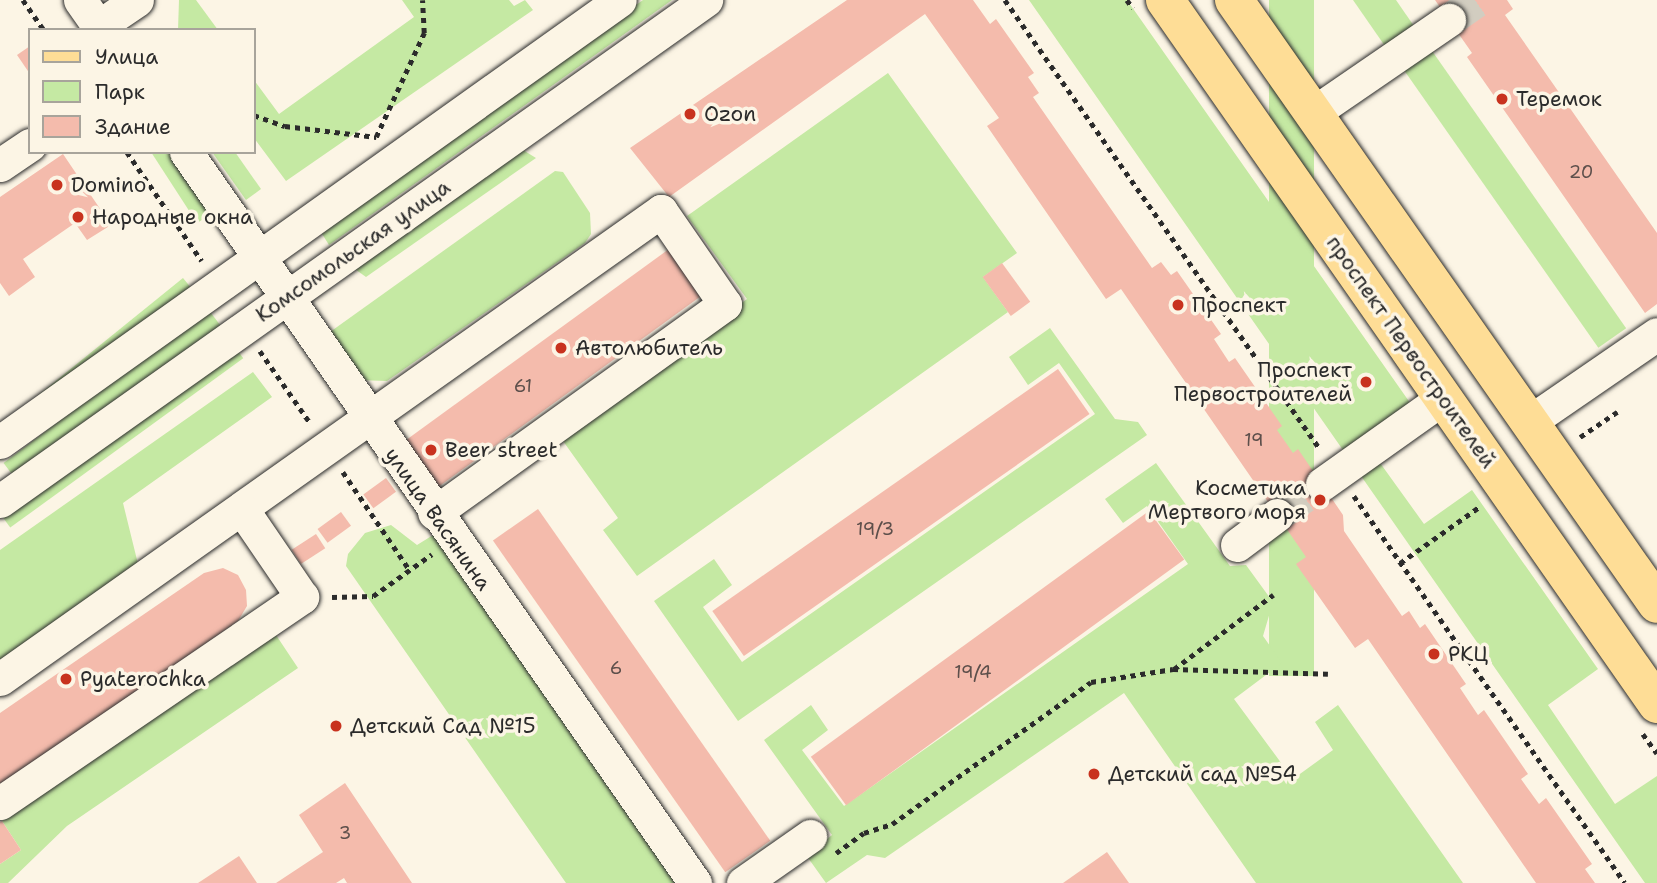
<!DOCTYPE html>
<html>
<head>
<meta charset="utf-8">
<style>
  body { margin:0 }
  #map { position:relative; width:1657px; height:883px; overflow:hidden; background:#fcf5e5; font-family:"Shantell Sans",sans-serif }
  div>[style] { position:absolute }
  .green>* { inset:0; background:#c5e9a3; transform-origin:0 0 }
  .building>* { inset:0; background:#f4bbac; transform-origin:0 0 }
  .minor-tunnel>* { height:33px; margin-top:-16.5px; transform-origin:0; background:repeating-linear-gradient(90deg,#d2cdc0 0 33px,transparent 0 50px) }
  .path>* { height:4.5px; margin-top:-2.25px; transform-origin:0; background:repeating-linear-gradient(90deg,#2b2b2b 0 5px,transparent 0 10px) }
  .roads { filter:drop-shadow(0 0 2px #2b2b2b) drop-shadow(0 0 2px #2b2b2b) }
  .minor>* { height:33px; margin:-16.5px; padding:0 16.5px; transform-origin:16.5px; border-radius:16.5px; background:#fcf5e5 }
  .major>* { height:38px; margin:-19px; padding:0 19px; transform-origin:19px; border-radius:19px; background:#fedd96 }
  .dots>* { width:19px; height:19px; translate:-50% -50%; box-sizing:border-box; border:4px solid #fcf5e5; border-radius:50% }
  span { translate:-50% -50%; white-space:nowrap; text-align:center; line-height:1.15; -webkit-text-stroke:7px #fcf5e5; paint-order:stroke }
  .number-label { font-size:18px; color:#5d4f4b }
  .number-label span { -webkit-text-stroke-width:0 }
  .poi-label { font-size:21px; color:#2b2b2b }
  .left { translate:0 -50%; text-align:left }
  .right { translate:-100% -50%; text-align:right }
  .street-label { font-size:21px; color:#2b2b2b }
  .legend { position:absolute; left:28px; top:28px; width:228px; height:126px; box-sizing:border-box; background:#fcf5e5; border:2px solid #a8a49b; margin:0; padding:9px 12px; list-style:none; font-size:21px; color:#2b2b2b }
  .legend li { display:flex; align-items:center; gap:14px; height:35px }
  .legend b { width:35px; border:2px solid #a8a49b }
</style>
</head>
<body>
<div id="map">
  <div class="green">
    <i style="clip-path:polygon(179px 0,196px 0,218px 30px,178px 30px)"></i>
    <i style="clip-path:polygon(402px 0,509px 0,514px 6px,525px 0,533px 10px,286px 181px,254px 138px,254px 80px,279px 114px,414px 17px)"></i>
    <i style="clip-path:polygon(643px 0,672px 0,329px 245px,319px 229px)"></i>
    <i style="clip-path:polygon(1029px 0,1127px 0,1413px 407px,1365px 442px,1424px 524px,1472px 490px,1598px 669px,1548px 705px,1615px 804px,1657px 776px,1657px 883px,1645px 883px)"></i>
    <i style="left:1269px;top:0;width:45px;height:676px"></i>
    <i style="clip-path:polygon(1353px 0,1396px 0,1416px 29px,1387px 49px)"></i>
    <i style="left:1430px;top:48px;width:342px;height:34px;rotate:55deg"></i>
    <i style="clip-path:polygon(888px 73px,1017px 253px,983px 277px,1008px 312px,637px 576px,603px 530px,618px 518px,558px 434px,747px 299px,687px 216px)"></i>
    <i style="clip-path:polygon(523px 150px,536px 158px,366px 277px,352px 267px)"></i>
    <i style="clip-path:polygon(151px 152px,168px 152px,210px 215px,197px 223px)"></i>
    <i style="clip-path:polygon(212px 152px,235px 152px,261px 189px,246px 200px)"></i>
    <i style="clip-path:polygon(555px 171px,563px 172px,590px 213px,591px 234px,585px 243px,387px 381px,357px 380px,323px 337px)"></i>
    <i style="left:183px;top:278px;width:19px;height:225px;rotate:51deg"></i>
    <i style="left:208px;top:309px;width:21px;height:256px;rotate:53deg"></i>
    <i style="clip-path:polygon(1050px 328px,1115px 419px,1138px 422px,1147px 435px,738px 721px,654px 601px,714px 559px,732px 585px,703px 607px,742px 662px,1095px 414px,1059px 363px,1028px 385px,1009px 357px)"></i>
    <i style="left:235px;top:347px;width:14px;height:288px;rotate:54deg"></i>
    <i style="clip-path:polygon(253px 372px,272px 397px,123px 503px,139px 568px,0 665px,0 550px)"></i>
    <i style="clip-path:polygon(1156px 463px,1230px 566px,1246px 565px,1273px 602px,1263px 636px,1282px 663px,1234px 699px,1293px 779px,1333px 750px,1315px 722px,1338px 705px,1463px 883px,1256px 883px,1124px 693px,885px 858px,867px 855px,826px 883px,806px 855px,832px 835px,764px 740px,811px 705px,828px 730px,802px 750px,844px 806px,1188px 564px,1147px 506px,1123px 523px,1105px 499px)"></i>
    <i style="clip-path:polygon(391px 525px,417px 545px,438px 532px,687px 883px,566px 883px,346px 566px,348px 554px,365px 533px)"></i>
    <i style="clip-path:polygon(276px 635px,298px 668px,67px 826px,8px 883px,0 883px,0 864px,21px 850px,2px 821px)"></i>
  </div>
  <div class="building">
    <i style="clip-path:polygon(847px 0,973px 0,990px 24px,996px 19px,1034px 73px,1028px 77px,1039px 93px,1033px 97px,1152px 268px,1161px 262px,1171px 275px,1177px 271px,1221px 334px,1214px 339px,1229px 362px,1235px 358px,1282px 426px,1277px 430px,1293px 453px,1298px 449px,1343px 515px,1344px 531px,1402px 616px,1409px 611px,1420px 628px,1425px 624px,1466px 684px,1460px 688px,1478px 715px,1484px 710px,1528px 774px,1521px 779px,1539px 804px,1546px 798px,1592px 864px,1585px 869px,1595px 883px,1536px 883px,1368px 639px,1355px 648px,1296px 564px,1306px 557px,1121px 289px,1106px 299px,987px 126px,999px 118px,925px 14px,669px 197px,630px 148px)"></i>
    <i style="clip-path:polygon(1435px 0,1507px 0,1513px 9px,1505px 15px,1657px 233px,1657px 304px,1645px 313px,1467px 57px,1472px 53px)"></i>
    <i style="clip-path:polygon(30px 46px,30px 74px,17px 55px)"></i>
    <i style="clip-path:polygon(63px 154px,111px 225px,87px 240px,75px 223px,23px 259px,35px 277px,9px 296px,0 283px,0 197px)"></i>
    <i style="left:669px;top:249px;width:57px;height:333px;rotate:54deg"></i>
    <i style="left:1002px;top:263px;width:48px;height:24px;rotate:54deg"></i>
    <i style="left:1058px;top:369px;width:55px;height:422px;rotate:55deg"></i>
    <i style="left:386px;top:478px;width:17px;height:28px;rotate:54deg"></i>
    <i style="left:538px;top:509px;width:405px;height:55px;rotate:55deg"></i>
    <i style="left:1149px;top:511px;width:60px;height:418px;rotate:54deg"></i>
    <i style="left:341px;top:512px;width:17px;height:29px;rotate:54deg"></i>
    <i style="left:316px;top:534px;width:17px;height:29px;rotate:57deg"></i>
    <i style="clip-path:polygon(223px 568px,238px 575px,246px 590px,247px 606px,238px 621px,0 786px,0 713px,204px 573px)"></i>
    <i style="clip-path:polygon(345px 783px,412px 883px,347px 883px,344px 878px,336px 883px,276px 883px,323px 852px,299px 815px)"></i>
    <i style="clip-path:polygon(2px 821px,21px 850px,0 864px,0 822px)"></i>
    <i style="clip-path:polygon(1107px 852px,1129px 883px,1063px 883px)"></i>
    <i style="clip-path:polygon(239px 856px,257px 883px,198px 883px)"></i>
  </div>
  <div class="minor-tunnel">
    <i style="left:1449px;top:20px;width:35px;rotate:-35deg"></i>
    <i style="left:1277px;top:515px;width:55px;rotate:-34.6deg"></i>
  </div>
  <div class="path">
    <i style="left:23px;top:0;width:37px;rotate:55deg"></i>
    <i style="left:1005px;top:0;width:548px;rotate:54.95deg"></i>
    <i style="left:1127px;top:0;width:10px;rotate:53deg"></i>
    <i style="left:254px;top:115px;width:33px;rotate:20deg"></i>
    <i style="left:285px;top:126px;width:92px;rotate:6.9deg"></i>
    <i style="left:376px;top:137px;width:115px;rotate:-65.2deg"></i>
    <i style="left:424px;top:33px;width:33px;rotate:-93deg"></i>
    <i style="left:127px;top:152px;width:132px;rotate:55.5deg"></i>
    <i style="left:260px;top:351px;width:89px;rotate:55.1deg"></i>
    <i style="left:1580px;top:437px;width:45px;rotate:-34deg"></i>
    <i style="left:343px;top:472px;width:117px;rotate:55.8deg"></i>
    <i style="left:1354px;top:496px;width:472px;rotate:55deg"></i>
    <i style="left:1400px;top:563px;width:97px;rotate:-35.3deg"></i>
    <i style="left:332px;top:597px;width:41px;rotate:-1.4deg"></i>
    <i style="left:373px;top:596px;width:72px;rotate:-35.4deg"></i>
    <i style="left:1174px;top:669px;width:124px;rotate:-36.8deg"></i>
    <i style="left:1643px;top:734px;width:24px;rotate:54deg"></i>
    <i style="left:836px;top:853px;width:34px;rotate:-36deg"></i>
    <i style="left:864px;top:833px;width:29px;rotate:-18deg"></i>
    <i style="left:892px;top:824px;width:244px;rotate:-35.5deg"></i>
    <i style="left:1091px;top:682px;width:83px;rotate:-9deg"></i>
    <i style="left:1173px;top:669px;width:155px;rotate:1.8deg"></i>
  </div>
  <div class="roads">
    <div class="minor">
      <i style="left:80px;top:0;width:37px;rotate:55deg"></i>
      <i style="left:99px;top:26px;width:46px;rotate:-34.4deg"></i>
      <i style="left:1313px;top:113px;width:165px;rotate:-34.4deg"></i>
      <i style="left:186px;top:152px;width:891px;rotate:55.15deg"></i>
      <i style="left:0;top:165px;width:36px;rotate:-34deg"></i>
      <i style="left:1529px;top:422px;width:155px;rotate:-34.5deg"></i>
      <i style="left:0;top:442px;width:761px;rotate:-35.49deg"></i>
      <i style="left:1322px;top:484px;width:148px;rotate:-35.4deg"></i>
      <i style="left:0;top:501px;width:866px;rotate:-35.36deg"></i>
      <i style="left:1237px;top:545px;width:50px;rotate:-36.9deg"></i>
      <i style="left:0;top:679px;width:810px;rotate:-35.3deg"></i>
      <i style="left:661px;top:211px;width:113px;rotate:55.5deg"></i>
      <i style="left:725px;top:304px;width:358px;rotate:144.3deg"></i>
      <i style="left:0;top:803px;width:366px;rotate:-34.3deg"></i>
      <i style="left:302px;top:597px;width:107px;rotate:-124.3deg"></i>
      <i style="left:743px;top:883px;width:82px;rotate:-35deg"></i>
    </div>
    <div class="major">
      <i style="left:1165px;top:0;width:859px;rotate:55.05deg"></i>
      <i style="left:1234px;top:0;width:737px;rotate:55deg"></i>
    </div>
  </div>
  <div class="dots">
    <i style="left:1502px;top:99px;background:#c8321e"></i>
    <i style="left:690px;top:114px;background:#c8321e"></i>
    <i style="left:57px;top:185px;background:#c8321e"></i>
    <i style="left:78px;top:217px;background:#c8321e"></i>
    <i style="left:1178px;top:305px;background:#c8321e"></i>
    <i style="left:561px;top:348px;background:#c8321e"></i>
    <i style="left:1366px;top:382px;background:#c8321e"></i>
    <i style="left:431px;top:450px;background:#c8321e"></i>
    <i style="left:1320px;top:500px;background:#c8321e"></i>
    <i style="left:1434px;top:654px;background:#c8321e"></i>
    <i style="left:66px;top:679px;background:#c8321e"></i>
    <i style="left:336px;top:726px;background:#c8321e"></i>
    <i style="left:1094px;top:774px;background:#c8321e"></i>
  </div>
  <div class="number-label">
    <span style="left:1581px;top:172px">20</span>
    <span style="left:523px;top:386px">61</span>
    <span style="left:1254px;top:440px">19</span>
    <span style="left:875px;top:529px">19/3</span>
    <span style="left:616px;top:668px">6</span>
    <span style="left:973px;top:672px">19/4</span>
    <span style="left:345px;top:833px">3</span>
  </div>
  <div class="poi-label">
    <span class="left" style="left:1516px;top:99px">Теремок</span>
    <span class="left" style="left:704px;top:114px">Ozon</span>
    <span class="left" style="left:71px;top:185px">Domino</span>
    <span class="left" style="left:92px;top:217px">Народные окна</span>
    <span class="left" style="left:1192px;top:305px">Проспект</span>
    <span class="left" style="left:575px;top:348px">Автолюбитель</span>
    <span class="right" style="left:1352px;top:382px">Проспект<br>Первостроителей</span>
    <span class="left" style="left:445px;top:450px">Beer street</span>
    <span class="right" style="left:1306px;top:500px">Косметика<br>Мертвого моря</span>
    <span class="left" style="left:1448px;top:654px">РКЦ</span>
    <span class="left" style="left:80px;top:679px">Pyaterochka</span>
    <span class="left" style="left:350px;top:726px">Детский Сад №15</span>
    <span class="left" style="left:1108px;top:774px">Детский сад №54</span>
  </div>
  <div class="street-label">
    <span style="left:353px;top:251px;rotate:-35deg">Комсомольская улица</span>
    <span style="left:1411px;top:352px;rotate:55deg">проспект Первостроителей</span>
    <span style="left:438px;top:519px;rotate:55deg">улица Васянина</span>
  </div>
  <ul class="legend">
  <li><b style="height:9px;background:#fedd96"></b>Улица</li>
  <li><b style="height:19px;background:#c5e9a3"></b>Парк</li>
  <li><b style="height:19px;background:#f4bbac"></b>Здание</li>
  </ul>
</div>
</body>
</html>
